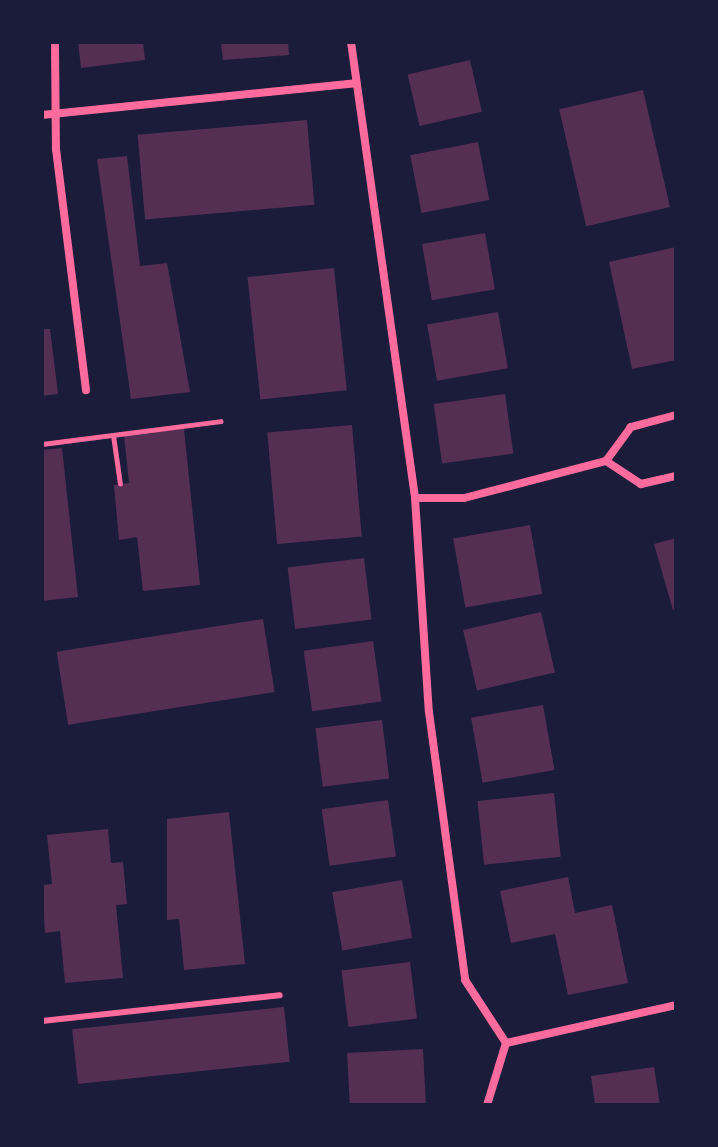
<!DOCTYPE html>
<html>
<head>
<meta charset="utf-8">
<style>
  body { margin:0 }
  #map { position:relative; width:718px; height:1147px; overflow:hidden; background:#1b1b3a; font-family:Rubik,sans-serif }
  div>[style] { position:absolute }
  .building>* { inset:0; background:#542f53; transform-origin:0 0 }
  .path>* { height:5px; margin:-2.5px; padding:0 2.5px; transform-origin:2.5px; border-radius:2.5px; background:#ff6b9d }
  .service>* { height:6px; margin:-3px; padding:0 3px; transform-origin:3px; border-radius:3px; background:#ff6b9d }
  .minor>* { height:8px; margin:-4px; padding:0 4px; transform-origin:4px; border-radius:4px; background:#ff6b9d }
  span { translate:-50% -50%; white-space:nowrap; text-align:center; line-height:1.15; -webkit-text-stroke:6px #1b1b3a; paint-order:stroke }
  .frame { position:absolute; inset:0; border:44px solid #1b1b3a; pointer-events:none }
</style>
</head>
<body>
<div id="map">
  <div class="building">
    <i style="clip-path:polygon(78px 42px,143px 42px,145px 60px,81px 68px)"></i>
    <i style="clip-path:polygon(221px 42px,288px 42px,289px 55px,223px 60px)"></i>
    <i style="left:470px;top:60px;width:53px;height:64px;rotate:77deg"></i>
    <i style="left:643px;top:90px;width:120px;height:86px;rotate:77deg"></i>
    <i style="left:307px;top:120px;width:85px;height:170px;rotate:85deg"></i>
    <i style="left:478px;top:142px;width:59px;height:69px;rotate:79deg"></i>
    <i style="clip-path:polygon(127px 156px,140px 266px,167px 263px,190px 392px,131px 399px,97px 159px)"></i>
    <i style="left:485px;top:233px;width:57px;height:64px;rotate:80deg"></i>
    <i style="clip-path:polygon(676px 247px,676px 360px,632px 369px,609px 262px)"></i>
    <i style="left:334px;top:268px;width:123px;height:87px;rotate:84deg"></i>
    <i style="left:498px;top:312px;width:57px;height:72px;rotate:80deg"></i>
    <i style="clip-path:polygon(42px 329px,50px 329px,58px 394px,42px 396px)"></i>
    <i style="left:505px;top:394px;width:60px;height:72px;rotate:82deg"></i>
    <i style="left:352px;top:425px;width:112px;height:85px;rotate:85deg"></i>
    <i style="clip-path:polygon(184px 429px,200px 585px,143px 591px,137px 537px,119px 540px,114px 485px,129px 483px,124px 435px)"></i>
    <i style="clip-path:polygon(62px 448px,78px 597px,42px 601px,42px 450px)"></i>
    <i style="left:530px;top:525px;width:70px;height:78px;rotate:80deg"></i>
    <i style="clip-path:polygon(676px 538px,676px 609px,673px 610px,654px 544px)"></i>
    <i style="left:364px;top:558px;width:62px;height:77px;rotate:83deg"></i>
    <i style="left:541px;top:612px;width:62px;height:80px;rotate:77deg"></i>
    <i style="left:263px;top:619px;width:74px;height:209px;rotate:81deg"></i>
    <i style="left:373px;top:641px;width:61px;height:70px;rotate:82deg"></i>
    <i style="left:543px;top:705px;width:66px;height:73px;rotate:80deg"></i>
    <i style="left:382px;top:720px;width:59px;height:67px;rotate:83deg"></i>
    <i style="left:554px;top:793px;width:64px;height:77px;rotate:84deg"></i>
    <i style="left:388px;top:800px;width:57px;height:67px;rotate:82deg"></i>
    <i style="clip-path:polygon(229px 812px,245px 964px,184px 970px,179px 919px,167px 920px,167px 819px)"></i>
    <i style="clip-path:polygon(108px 829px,111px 863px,123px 862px,127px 904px,116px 905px,123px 978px,65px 983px,60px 931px,45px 933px,42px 885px,52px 884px,47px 835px)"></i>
    <i style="clip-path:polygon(568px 877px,575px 913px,612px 905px,628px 983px,568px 995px,555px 934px,511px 943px,500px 891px)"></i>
    <i style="left:402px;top:880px;width:59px;height:71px;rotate:80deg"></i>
    <i style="left:410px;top:962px;width:57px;height:69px;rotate:83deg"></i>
    <i style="left:284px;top:1007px;width:55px;height:213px;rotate:84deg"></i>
    <i style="left:423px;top:1049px;width:56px;height:76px;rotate:87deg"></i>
    <i style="clip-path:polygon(654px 1067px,660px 1105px,595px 1105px,591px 1076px)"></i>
  </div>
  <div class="path">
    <i style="left:113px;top:435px;width:49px;rotate:81.9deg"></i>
    <i style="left:42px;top:444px;width:180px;rotate:-7.3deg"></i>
  </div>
  <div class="service">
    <i style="left:42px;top:1021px;width:239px;rotate:-6.2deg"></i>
  </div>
  <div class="minor">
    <i style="left:55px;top:42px;width:107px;rotate:89.5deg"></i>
    <i style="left:56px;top:149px;width:243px;rotate:82.9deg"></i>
    <i style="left:351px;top:42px;width:460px;rotate:82deg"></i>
    <i style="left:415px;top:498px;width:214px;rotate:86.3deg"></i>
    <i style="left:429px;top:712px;width:270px;rotate:82.3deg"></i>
    <i style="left:465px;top:980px;width:75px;rotate:56.9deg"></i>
    <i style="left:506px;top:1043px;width:65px;rotate:107deg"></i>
    <i style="left:42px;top:115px;width:315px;rotate:-5.8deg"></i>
    <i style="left:676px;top:415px;width:47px;rotate:165.1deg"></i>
    <i style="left:631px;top:427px;width:42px;rotate:126.3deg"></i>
    <i style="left:606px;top:461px;width:42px;rotate:33.3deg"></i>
    <i style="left:641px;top:484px;width:36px;rotate:-13deg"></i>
    <i style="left:415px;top:498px;width:49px"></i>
    <i style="left:464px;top:498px;width:147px;rotate:-14.6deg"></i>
    <i style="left:506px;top:1043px;width:174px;rotate:-12.6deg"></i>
  </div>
  <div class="frame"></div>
</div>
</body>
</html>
